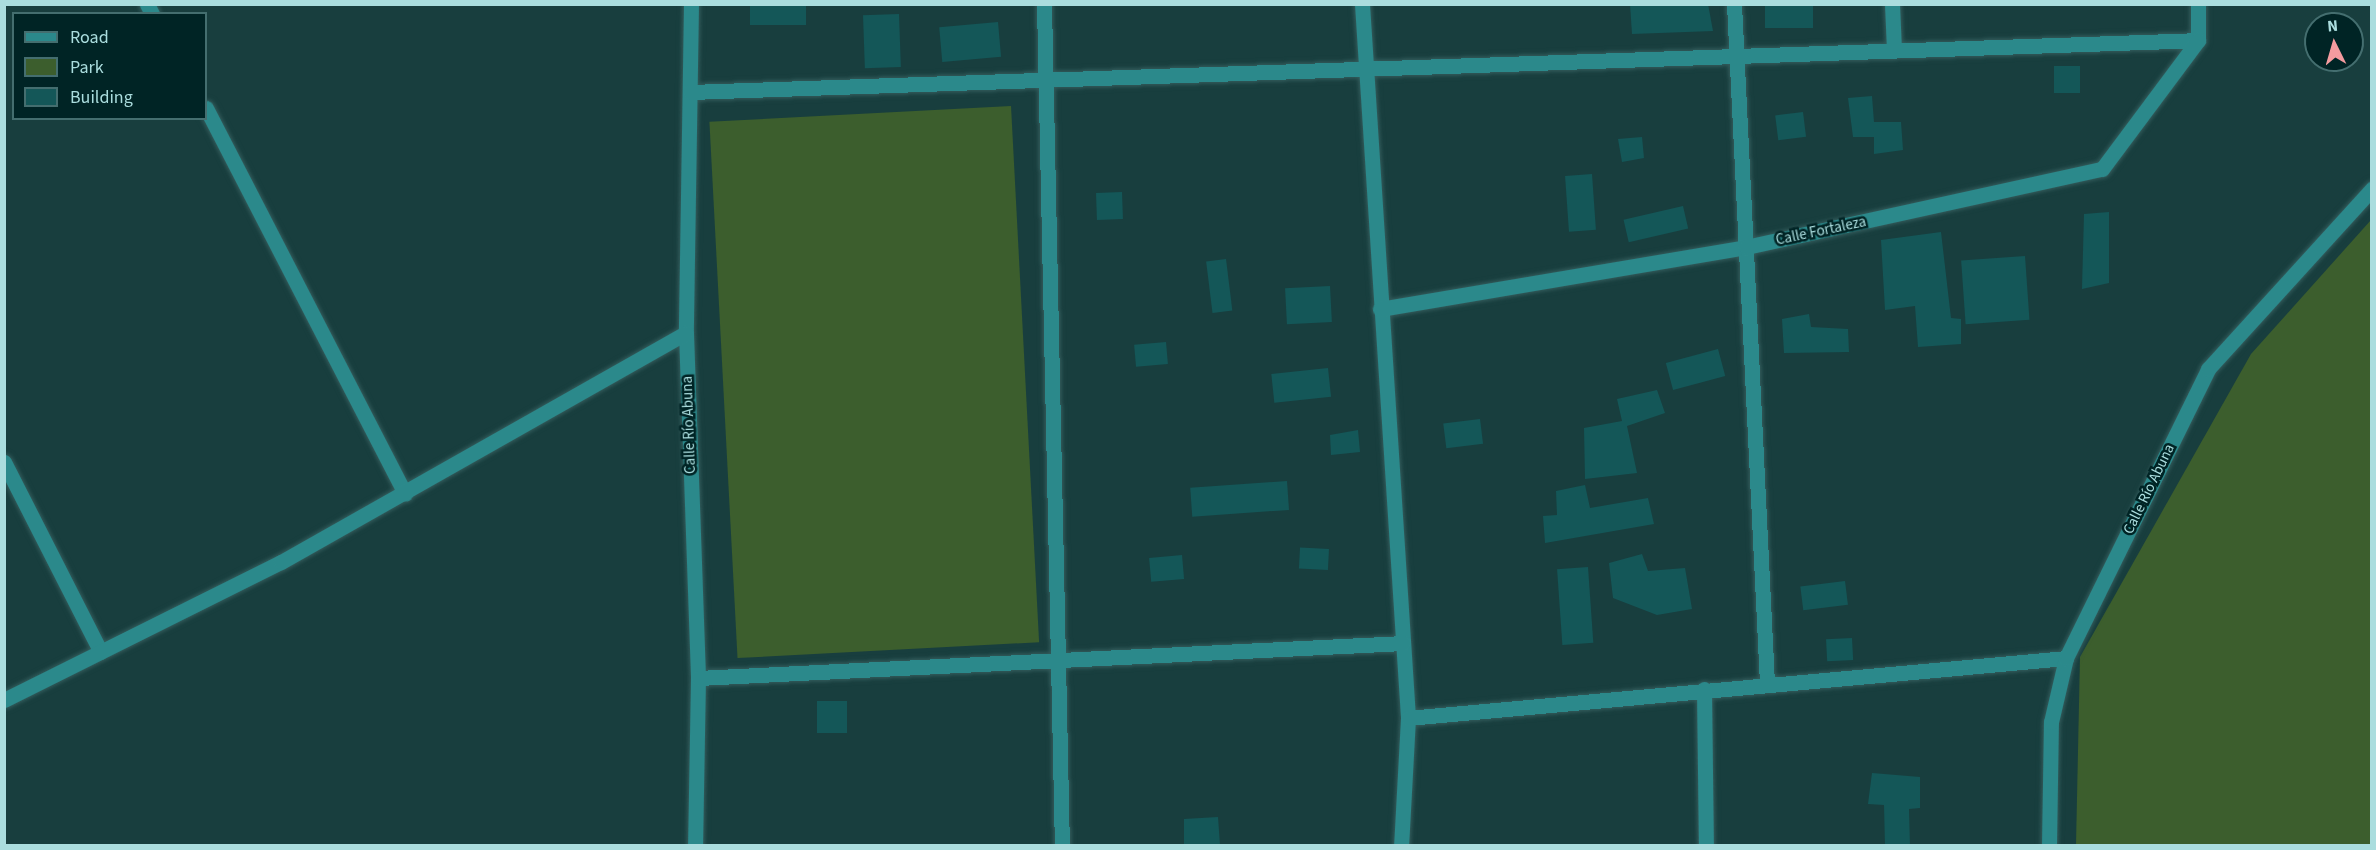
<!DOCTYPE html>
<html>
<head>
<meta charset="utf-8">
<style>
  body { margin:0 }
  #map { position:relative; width:2376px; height:850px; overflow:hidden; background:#183e3e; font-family:"Source Sans 3",sans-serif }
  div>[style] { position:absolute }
  .green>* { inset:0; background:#3c5e2d; transform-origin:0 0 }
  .building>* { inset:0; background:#145758; transform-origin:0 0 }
  .roads { filter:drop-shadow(0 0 2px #335c5c) drop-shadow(0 0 2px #335c5c) }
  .street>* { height:15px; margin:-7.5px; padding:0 7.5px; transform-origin:7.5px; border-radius:7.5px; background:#2b898b }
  span { translate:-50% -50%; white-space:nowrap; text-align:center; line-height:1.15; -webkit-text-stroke:5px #002425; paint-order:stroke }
  .street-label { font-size:15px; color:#aaddde }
  .frame { position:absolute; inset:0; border:6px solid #aaddde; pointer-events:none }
  .legend { position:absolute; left:12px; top:12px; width:195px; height:108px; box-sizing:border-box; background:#002425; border:2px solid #446e6f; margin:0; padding:8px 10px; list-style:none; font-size:18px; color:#aaddde }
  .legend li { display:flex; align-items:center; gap:12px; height:30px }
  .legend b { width:30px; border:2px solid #446e6f }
  .north { position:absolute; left:2304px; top:12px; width:60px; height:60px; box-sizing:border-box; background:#002425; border:2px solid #446e6f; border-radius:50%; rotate:355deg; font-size:16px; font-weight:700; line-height:24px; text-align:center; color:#aaddde }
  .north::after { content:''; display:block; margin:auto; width:21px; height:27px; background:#f49b9f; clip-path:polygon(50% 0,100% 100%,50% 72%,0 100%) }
</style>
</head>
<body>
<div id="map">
  <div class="green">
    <i style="left:1011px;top:106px;width:537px;height:302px;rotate:87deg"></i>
    <i style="clip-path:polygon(2371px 220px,2371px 845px,2076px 845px,2080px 657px,2251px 354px)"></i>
  </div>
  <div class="building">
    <i style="left:750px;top:4px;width:56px;height:21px"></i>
    <i style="clip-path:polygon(1630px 4px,1708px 4px,1713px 31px,1632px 34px)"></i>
    <i style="left:1765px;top:4px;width:48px;height:24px"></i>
    <i style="left:899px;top:14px;width:53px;height:36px;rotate:88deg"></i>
    <i style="left:998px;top:22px;width:35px;height:59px;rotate:85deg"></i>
    <i style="left:2054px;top:66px;width:26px;height:27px"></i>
    <i style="clip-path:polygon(1872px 96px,1874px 122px,1901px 122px,1903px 150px,1874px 154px,1874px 137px,1853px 137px,1848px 98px)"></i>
    <i style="left:1803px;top:112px;width:25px;height:28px;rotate:83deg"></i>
    <i style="clip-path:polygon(1642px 137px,1644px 158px,1622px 162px,1618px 139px)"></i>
    <i style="left:1592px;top:174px;width:56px;height:27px;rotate:86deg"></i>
    <i style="left:1122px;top:192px;width:27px;height:26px;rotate:88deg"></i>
    <i style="left:1683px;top:206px;width:23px;height:61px;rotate:77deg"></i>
    <i style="clip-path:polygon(2109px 212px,2109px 283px,2082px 289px,2084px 214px)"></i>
    <i style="clip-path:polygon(1941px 232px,1951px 318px,1961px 319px,1961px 344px,1918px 347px,1915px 306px,1885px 310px,1881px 240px)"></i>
    <i style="left:2025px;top:256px;width:64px;height:64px;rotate:86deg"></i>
    <i style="left:1226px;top:259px;width:52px;height:20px;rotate:83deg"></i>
    <i style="left:1330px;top:286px;width:36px;height:45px;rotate:87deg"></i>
    <i style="clip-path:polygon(1809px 314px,1811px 327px,1848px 329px,1849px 352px,1784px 353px,1782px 319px)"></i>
    <i style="left:1166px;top:342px;width:22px;height:32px;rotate:85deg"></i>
    <i style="left:1718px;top:349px;width:28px;height:54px;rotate:75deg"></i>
    <i style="left:1328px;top:368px;width:29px;height:57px;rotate:84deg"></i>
    <i style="clip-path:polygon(1657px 390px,1665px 413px,1627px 426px,1637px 473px,1585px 479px,1584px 428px,1622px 421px,1617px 399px)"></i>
    <i style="left:1480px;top:419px;width:25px;height:37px;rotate:83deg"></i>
    <i style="clip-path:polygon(1358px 430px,1360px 452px,1331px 455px,1330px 435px)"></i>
    <i style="left:1287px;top:481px;width:29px;height:97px;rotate:86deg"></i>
    <i style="clip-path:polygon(1585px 485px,1590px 508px,1648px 498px,1654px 524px,1545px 543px,1543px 516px,1557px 515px,1556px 491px)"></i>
    <i style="left:1329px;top:549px;width:21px;height:29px;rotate:93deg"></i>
    <i style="clip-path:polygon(1642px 554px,1648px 571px,1685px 568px,1692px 609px,1657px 615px,1613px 598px,1609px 563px)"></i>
    <i style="left:1182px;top:555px;width:24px;height:33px;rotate:85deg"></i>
    <i style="left:1588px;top:567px;width:76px;height:31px;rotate:86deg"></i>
    <i style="left:1845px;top:581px;width:24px;height:45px;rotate:83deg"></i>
    <i style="left:1852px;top:638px;width:22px;height:26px;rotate:87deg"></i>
    <i style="left:817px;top:701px;width:30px;height:32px"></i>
    <i style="clip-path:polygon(1872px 773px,1920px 777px,1920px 808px,1909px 809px,1910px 846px,1885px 846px,1884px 805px,1868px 804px)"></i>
    <i style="clip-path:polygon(1218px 817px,1220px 845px,1184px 844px,1184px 819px)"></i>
  </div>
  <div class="roads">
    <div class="street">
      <i style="left:147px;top:4px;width:11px;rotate:63deg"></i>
      <i style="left:691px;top:4px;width:329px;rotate:90.9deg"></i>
      <i style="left:686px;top:333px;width:345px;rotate:88deg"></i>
      <i style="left:698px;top:678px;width:168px;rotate:91deg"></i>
      <i style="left:1044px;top:4px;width:842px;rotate:88.78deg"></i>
      <i style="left:1362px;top:4px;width:715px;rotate:86.31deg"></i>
      <i style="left:1408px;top:718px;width:128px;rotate:93.1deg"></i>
      <i style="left:1734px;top:4px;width:680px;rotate:87.22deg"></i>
      <i style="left:1892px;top:4px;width:46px;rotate:87.5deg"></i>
      <i style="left:2198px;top:4px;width:36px;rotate:90deg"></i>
      <i style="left:690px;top:92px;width:1509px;rotate:-1.97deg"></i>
      <i style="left:206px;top:108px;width:434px;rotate:62.7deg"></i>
      <i style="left:1380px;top:309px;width:371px;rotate:-9.6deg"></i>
      <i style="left:1746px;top:247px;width:364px;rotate:-12.4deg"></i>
      <i style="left:2102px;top:169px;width:161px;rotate:-53.3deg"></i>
      <i style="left:4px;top:462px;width:213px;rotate:63deg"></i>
      <i style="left:698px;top:678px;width:706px;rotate:-2.84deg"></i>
      <i style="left:1704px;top:689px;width:157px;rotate:89.3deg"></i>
      <i style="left:4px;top:700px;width:309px;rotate:-26.5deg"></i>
      <i style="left:281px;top:562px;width:465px;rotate:-29.5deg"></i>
      <i style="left:1408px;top:718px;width:661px;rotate:-5.21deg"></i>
      <i style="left:2049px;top:846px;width:124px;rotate:-89.1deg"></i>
      <i style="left:2051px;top:722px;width:66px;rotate:-76.8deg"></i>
      <i style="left:2066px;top:658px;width:322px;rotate:-63.8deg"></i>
      <i style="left:2208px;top:369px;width:244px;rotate:-47.7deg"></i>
    </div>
  </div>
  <div class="street-label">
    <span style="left:1821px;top:231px;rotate:-12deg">Calle Fortaleza</span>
    <span style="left:689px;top:425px;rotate:-92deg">Calle Río Abuna</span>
    <span style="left:2149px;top:489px;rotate:-64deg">Calle Río Abuna</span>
  </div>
  <div class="frame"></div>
  <ul class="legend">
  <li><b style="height:8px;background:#2b898b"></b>Road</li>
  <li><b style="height:16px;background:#3c5e2d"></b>Park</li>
  <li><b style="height:16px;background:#145758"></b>Building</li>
  </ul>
  <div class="north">N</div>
</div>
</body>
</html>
